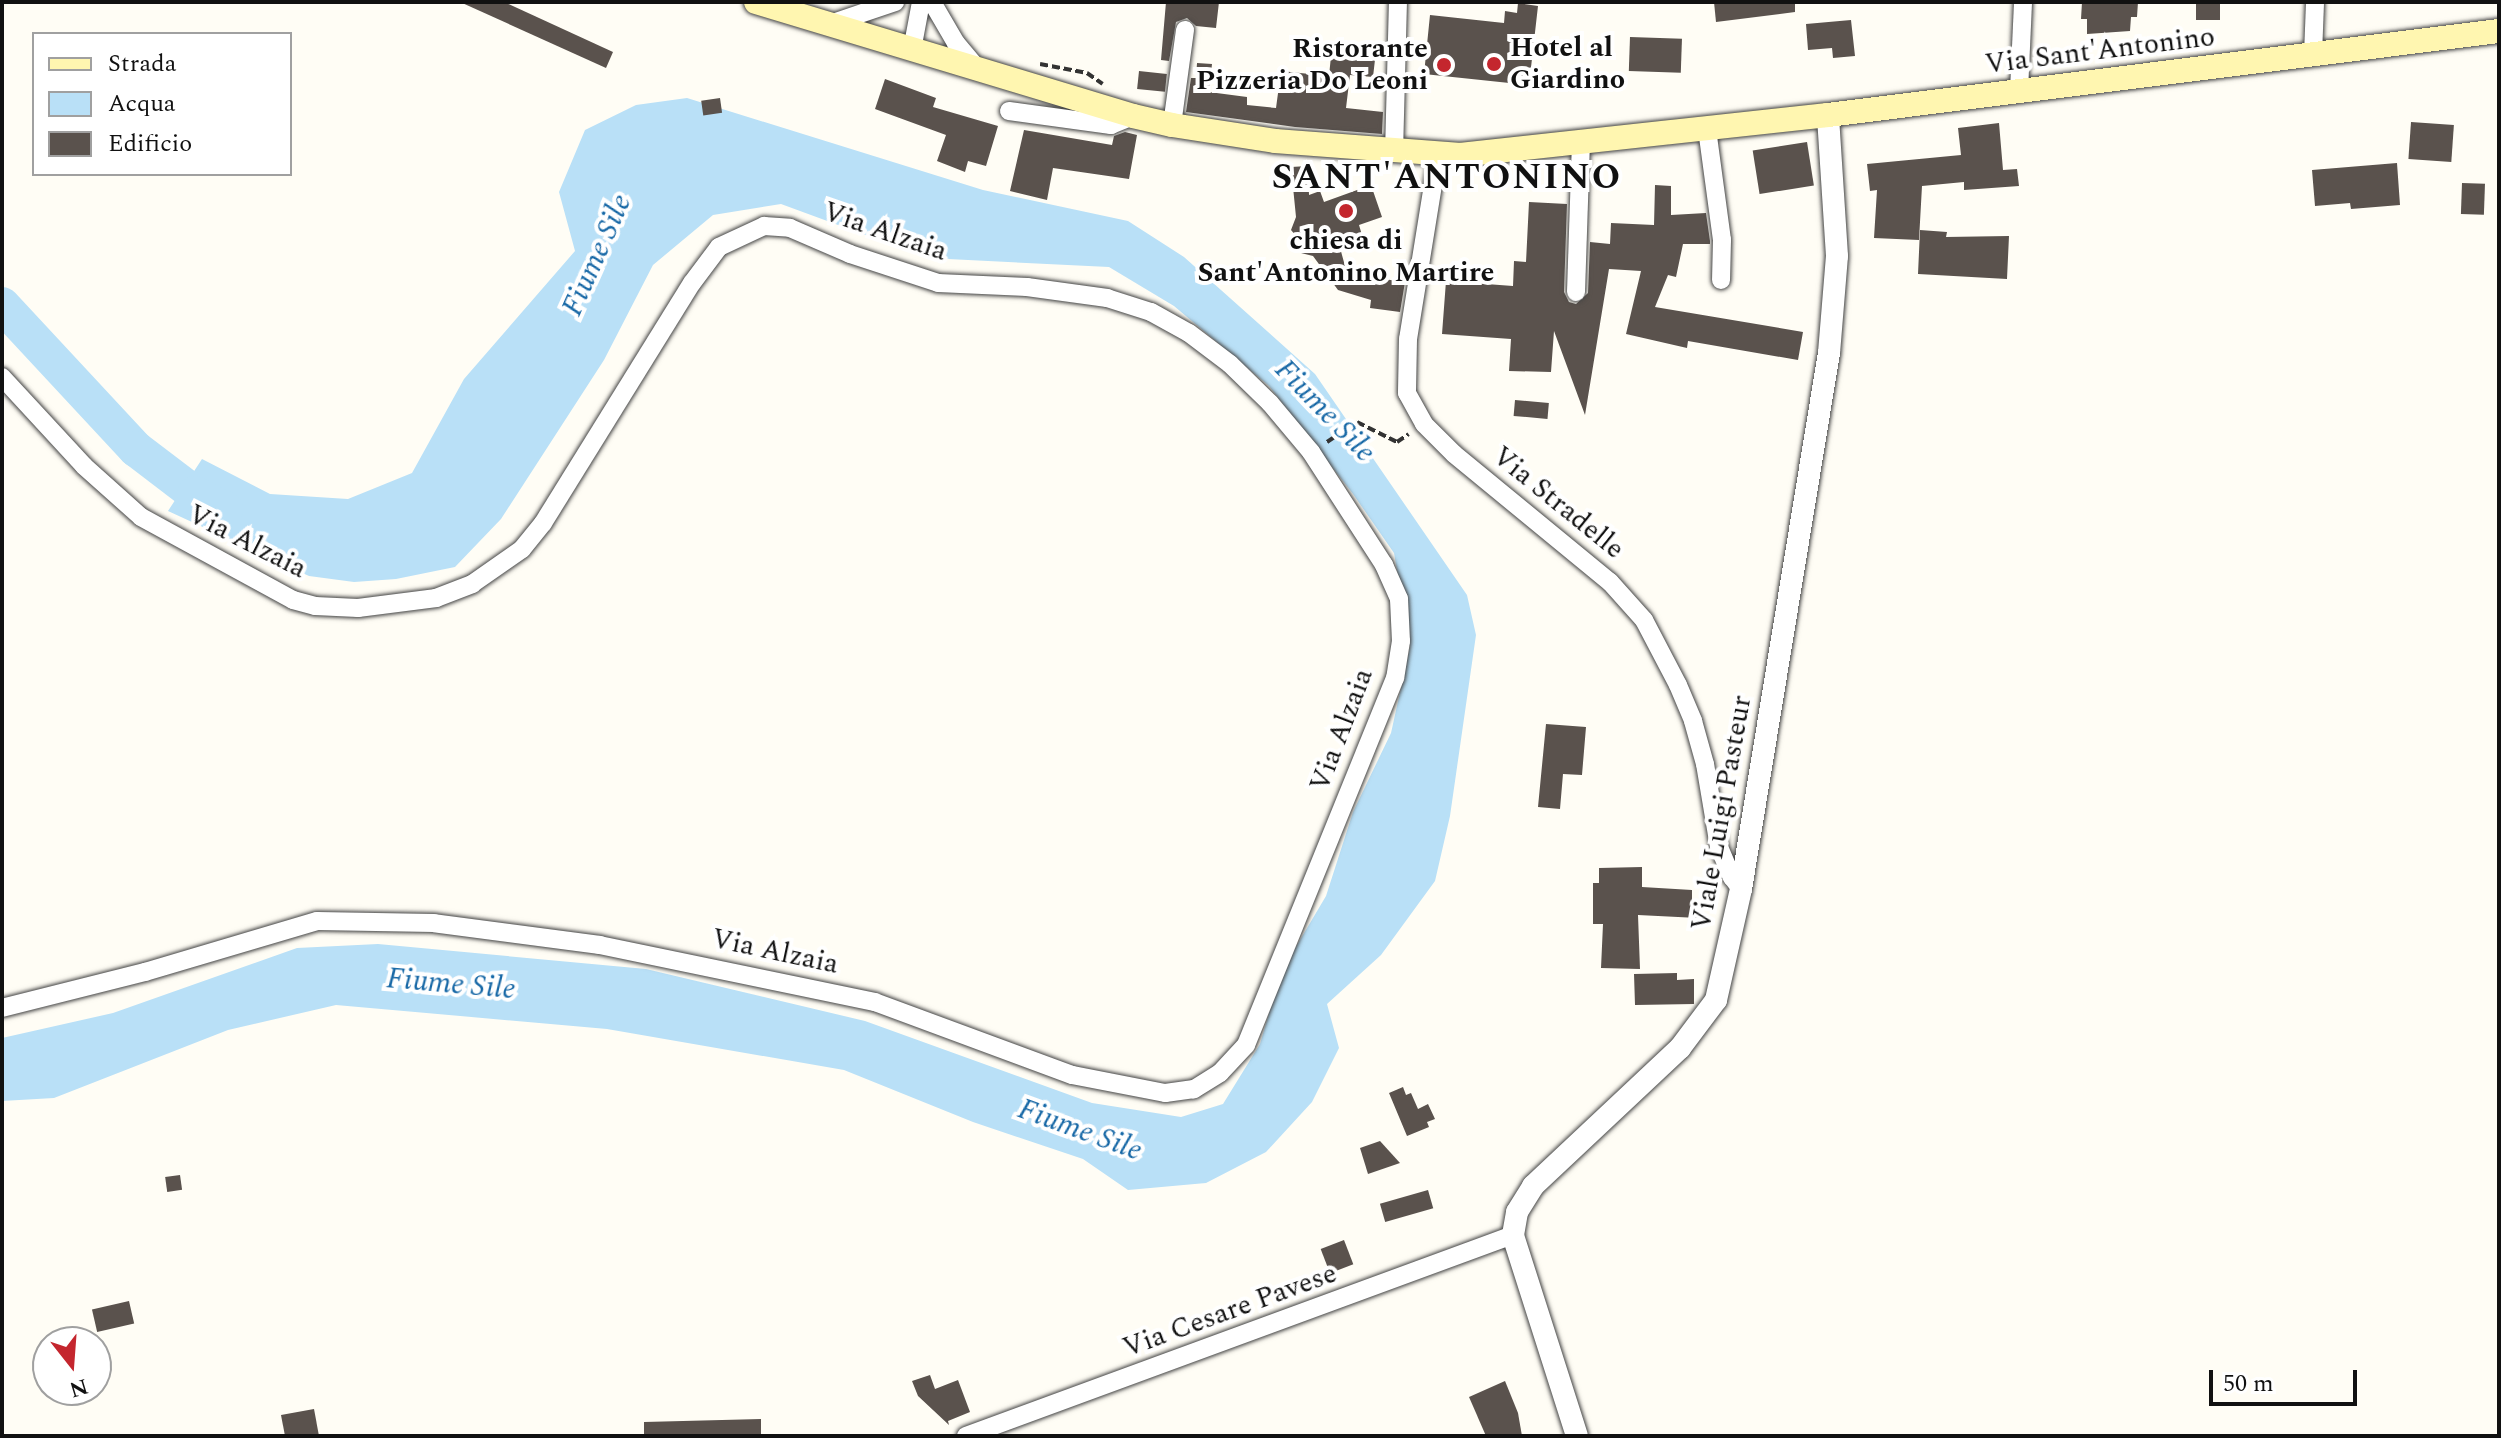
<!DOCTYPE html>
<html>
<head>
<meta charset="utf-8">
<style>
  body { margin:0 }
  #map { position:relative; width:2501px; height:1438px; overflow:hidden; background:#fffdf5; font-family:Spectral,serif }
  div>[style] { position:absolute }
  .water>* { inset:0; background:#b9e0f7 }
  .river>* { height:36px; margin:-18px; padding:0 18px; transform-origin:18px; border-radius:18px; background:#b9e0f7 }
  .building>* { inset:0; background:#5a524d; transform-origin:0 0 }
  .path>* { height:4px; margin-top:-2px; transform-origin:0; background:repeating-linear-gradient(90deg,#333 0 8px,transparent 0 12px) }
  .roads { filter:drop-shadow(0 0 2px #444) drop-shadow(0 0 2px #444) }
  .minor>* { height:18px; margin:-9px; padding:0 9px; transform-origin:9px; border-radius:9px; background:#fff }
  .tertiary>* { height:22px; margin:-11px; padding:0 11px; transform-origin:11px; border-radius:11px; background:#fff }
  .secondary>* { height:24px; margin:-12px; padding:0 12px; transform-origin:12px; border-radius:12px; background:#fff6b0 }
  .dots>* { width:22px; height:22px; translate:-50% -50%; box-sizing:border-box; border:4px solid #fff; border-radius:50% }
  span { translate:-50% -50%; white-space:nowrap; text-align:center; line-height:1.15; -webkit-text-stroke:8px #fff; paint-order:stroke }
  .poi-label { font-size:28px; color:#111; font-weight:700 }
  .left { translate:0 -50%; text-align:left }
  .right { translate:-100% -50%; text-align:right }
  .street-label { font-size:28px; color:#111 }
  .water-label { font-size:30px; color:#1768a6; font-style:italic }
  .district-label { font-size:36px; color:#111; font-weight:700; letter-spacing:2px }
  .frame { position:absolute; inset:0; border:4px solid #111; pointer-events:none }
  .legend { position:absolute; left:32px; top:32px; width:260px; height:144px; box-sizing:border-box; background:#fff; border:2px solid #a0a0a0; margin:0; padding:10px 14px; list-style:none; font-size:24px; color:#111 }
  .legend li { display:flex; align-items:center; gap:16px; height:40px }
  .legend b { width:40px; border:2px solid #a0a0a0 }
  .north { position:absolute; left:32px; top:1326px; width:80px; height:80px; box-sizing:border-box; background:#fff; border:2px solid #a0a0a0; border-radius:50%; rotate:163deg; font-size:22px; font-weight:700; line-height:32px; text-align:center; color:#111 }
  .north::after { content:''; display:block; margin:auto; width:28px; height:36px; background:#c4262e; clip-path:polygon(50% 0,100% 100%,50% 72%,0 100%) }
  .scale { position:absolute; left:2209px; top:1370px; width:148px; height:36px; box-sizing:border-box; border:4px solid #111; border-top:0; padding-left:10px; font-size:24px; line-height:28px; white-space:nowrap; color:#111; -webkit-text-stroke:6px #fff; paint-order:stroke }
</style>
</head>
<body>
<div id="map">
  <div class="water">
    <i style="clip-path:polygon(687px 98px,983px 190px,1128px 221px,1184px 257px,1315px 374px,1467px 595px,1476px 635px,1450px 816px,1435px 881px,1381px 955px,1327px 1004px,1339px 1048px,1312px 1102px,1266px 1152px,1206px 1183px,1128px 1190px,1083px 1159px,973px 1122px,844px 1070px,607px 1029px,336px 1005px,228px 1030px,54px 1098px,2px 1101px,2px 1038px,113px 1013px,297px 948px,378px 944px,646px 969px,865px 1021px,1092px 1103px,1181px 1117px,1223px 1104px,1260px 1044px,1281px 972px,1326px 896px,1353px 812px,1391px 733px,1410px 647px,1394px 553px,1353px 494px,1269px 386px,1174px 306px,1109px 267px,928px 258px,781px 204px,713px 215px,653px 265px,604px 360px,501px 519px,455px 567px,396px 579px,354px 582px,309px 576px,168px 511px,202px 459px,270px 494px,348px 499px,412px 473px,464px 379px,575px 251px,559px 192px,585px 130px,636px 105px)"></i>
  </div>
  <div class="river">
    <i style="left:2px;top:305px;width:197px;rotate:47.1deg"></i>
    <i style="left:136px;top:449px;width:74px;rotate:37.3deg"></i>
    <i style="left:195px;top:494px;width:34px;rotate:27deg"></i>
  </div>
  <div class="building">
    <i style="clip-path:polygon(460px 2px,504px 2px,613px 52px,606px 68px)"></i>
    <i style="clip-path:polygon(1166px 2px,1219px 2px,1216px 28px,1196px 26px,1187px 18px,1176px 22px,1169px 61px,1161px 60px)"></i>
    <i style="clip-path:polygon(1714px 2px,1795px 2px,1795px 12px,1716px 22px)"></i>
    <i style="clip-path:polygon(2082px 2px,2138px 2px,2137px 17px,2131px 17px,2130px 31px,2087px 34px,2087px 19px,2081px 19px)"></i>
    <i style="left:2196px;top:2px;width:24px;height:18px"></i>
    <i style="clip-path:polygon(1518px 3px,1538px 6px,1529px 85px,1424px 74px,1430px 15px,1504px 23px,1505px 11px,1517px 13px)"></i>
    <i style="clip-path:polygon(1851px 20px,1855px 56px,1833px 58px,1832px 48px,1808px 50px,1806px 24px)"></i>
    <i style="left:1630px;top:37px;width:52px;height:34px;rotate:2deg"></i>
    <i style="clip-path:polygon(1332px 46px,1376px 51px,1373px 77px,1350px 75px,1346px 108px,1383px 112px,1382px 134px,1295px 127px,1186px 112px,1191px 78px,1196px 78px,1197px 63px,1212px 64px,1209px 92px,1247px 97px,1247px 105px,1276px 108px,1281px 71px,1329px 76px)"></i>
    <i style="left:1139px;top:71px;width:28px;height:18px;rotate:6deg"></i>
    <i style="clip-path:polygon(885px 79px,936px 98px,933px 107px,998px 126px,986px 166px,968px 161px,965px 172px,937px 161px,946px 135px,875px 109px)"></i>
    <i style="left:720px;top:98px;width:15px;height:19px;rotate:82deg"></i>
    <i style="left:2411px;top:122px;width:43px;height:37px;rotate:4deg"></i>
    <i style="clip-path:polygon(1999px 123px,2003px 170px,2017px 169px,2019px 186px,1964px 190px,1964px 182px,1922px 186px,1919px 240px,1874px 238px,1877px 190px,1870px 191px,1867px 164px,1961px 155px,1958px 128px)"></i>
    <i style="clip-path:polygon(1024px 130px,1112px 145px,1114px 136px,1125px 132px,1137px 135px,1129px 179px,1053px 168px,1047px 200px,1010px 191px)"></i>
    <i style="left:1807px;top:142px;width:44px;height:55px;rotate:81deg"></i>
    <i style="clip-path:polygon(2397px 163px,2400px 205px,2351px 209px,2350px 203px,2315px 206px,2312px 170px)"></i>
    <i style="clip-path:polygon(1308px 166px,1309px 195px,1320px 191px,1324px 202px,1371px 185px,1382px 217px,1359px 225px,1362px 235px,1339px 244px,1345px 266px,1355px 275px,1405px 282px,1400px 312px,1370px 308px,1371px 300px,1338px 290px,1313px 256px,1301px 253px,1302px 243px,1291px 230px,1296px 217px,1291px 167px)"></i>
    <i style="left:2462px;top:183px;width:23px;height:31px;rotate:2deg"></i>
    <i style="clip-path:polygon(1655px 185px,1671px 186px,1671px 215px,1706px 213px,1710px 241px,1710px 244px,1683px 244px,1676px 277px,1668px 275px,1655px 307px,1803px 332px,1798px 360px,1688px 341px,1687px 348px,1626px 334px,1641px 271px,1609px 269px,1585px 415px,1554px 331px,1551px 372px,1509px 371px,1511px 339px,1442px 334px,1446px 281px,1513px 286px,1514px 261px,1526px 262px,1529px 202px,1567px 204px,1564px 292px,1569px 302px,1576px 304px,1588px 293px,1590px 242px,1610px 244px,1611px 223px,1654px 225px)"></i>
    <i style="clip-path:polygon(1920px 230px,1947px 232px,1946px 237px,2009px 236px,2007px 279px,1918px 274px)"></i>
    <i style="left:1515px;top:400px;width:34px;height:16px;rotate:5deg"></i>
    <i style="clip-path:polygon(1546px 724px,1586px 727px,1582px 775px,1563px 774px,1560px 809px,1538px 807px)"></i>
    <i style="clip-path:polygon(1642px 867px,1642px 887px,1692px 890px,1692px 902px,1698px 903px,1698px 918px,1638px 915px,1640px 969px,1601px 968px,1603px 924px,1593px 924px,1593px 883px,1599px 883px,1599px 868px)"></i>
    <i style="clip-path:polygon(1677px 973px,1677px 980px,1694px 979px,1694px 1004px,1635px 1005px,1634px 974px)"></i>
    <i style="clip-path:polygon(1403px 1087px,1406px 1095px,1411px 1093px,1418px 1109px,1428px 1104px,1435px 1119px,1427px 1122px,1429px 1127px,1407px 1136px,1389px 1093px)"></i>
    <i style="clip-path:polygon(1380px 1141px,1400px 1163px,1368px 1174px,1360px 1148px)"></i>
    <i style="left:180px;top:1175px;width:15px;height:15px;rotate:82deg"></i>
    <i style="left:1428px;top:1190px;width:19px;height:50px;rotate:74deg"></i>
    <i style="left:1344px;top:1240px;width:26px;height:25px;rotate:69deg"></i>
    <i style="left:129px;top:1301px;width:23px;height:38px;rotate:77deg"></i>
    <i style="clip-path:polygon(930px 1375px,935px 1389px,958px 1380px,970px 1412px,948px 1421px,949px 1425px,918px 1396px,912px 1381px)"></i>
    <i style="clip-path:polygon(1505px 1381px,1518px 1413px,1522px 1436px,1486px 1436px,1469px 1397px)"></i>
    <i style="clip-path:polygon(314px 1409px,319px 1436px,285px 1436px,281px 1415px)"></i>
    <i style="clip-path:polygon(761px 1419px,761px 1436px,644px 1436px,644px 1422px)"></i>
  </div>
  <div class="path">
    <i style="left:1040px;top:64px;width:48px;rotate:10.8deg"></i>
    <i style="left:1087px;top:73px;width:19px;rotate:35deg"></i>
    <i style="left:1327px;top:442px;width:36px;rotate:-34deg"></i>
    <i style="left:1357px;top:422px;width:45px;rotate:26.6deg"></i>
    <i style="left:1397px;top:442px;width:14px;rotate:-34deg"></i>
  </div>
  <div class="roads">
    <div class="minor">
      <i style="left:932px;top:2px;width:48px;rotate:59.7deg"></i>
      <i style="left:956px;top:43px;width:34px;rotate:50deg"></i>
      <i style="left:830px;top:24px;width:69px;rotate:-18.7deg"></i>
      <i style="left:912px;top:50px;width:49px;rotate:-79.4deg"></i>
      <i style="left:2313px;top:55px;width:53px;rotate:-87.8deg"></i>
      <i style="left:2019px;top:91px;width:89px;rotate:-87.4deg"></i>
      <i style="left:1009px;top:111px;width:103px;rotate:7.8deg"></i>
      <i style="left:1111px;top:125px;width:24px;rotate:-22deg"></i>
      <i style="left:1172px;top:125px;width:96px;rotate:-82.2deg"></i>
      <i style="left:1707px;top:129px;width:112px;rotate:82.3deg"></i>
      <i style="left:1722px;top:240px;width:40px;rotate:91.4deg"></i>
      <i style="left:1394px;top:153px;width:151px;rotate:-88.5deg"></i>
      <i style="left:1438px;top:154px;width:187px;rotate:99.2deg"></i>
      <i style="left:1408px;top:339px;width:54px;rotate:91.1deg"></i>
      <i style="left:1407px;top:393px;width:35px;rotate:61deg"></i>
      <i style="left:1424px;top:424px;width:42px;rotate:45deg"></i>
      <i style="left:1454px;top:454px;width:202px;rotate:39.4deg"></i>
      <i style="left:1610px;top:582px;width:51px;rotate:48.2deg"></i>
      <i style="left:1644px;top:620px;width:73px;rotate:62.4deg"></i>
      <i style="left:1678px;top:685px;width:39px;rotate:67deg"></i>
      <i style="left:1693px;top:721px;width:45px;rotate:74.4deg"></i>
      <i style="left:1705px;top:764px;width:84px;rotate:80.4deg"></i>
      <i style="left:1719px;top:847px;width:33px;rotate:67deg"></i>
      <i style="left:1732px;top:877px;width:15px;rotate:53deg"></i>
      <i style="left:1576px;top:292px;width:149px;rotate:-88.1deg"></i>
      <i style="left:2px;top:377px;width:121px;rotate:47.3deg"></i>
      <i style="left:84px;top:466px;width:76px;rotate:41.8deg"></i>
      <i style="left:141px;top:517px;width:173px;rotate:28.6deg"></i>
      <i style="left:293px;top:600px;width:23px;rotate:15deg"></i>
      <i style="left:315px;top:606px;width:43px;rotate:2.7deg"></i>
      <i style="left:358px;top:608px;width:79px;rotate:-7.3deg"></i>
      <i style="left:436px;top:598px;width:39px;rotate:-21deg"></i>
      <i style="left:472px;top:584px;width:61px;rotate:-35deg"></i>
      <i style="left:522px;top:549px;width:33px;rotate:-51deg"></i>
      <i style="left:543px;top:523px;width:282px;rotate:-58.2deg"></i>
      <i style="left:692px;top:283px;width:45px;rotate:-53.1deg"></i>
      <i style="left:719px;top:247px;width:50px;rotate:-25deg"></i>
      <i style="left:764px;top:226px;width:26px;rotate:4deg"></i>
      <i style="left:790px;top:228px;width:65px;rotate:23.4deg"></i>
      <i style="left:850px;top:254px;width:93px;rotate:18.2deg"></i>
      <i style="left:938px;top:283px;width:89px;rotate:2.6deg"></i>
      <i style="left:1027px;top:287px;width:81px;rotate:7.8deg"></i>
      <i style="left:1107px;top:298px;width:46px;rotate:17.7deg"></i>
      <i style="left:1151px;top:312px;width:43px;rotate:28.9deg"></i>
      <i style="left:1189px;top:333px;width:51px;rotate:37.1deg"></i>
      <i style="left:1230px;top:364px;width:56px;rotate:44.3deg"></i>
      <i style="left:1270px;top:403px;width:64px;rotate:50.1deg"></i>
      <i style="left:1311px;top:452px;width:135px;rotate:57.1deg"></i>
      <i style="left:1384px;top:565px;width:37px;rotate:66deg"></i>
      <i style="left:1399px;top:599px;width:42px;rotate:87.3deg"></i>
      <i style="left:1401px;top:641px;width:37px;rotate:99deg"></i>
      <i style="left:1395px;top:678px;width:396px;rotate:112.1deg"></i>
      <i style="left:1246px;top:1045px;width:38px;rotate:133deg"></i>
      <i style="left:1220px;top:1073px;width:31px;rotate:148deg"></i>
      <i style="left:1194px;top:1089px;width:29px;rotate:172deg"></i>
      <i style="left:1165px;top:1093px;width:95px;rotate:-169deg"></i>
      <i style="left:1072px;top:1075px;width:210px;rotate:-159.7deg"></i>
      <i style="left:875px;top:1002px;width:281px;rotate:-168.3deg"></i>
      <i style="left:600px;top:945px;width:167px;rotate:-172.5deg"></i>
      <i style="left:434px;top:923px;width:117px;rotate:-179deg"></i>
      <i style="left:317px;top:921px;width:179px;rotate:163.5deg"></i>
      <i style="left:145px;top:972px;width:147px;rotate:165.9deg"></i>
      <i style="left:966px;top:1436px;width:583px;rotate:-20.18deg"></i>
    </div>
    <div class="tertiary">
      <i style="left:1577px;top:1436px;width:211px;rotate:-107.7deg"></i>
      <i style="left:1513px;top:1235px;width:23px;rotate:-80deg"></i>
      <i style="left:1517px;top:1212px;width:31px;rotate:-58deg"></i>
      <i style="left:1533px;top:1186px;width:202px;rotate:-43.2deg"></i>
      <i style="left:1680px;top:1048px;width:60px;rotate:-53.1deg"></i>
      <i style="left:1716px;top:1000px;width:114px;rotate:-77.3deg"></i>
      <i style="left:1741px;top:889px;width:543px;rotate:-80.68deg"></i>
      <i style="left:1829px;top:353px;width:97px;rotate:-85.3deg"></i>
      <i style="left:1837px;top:256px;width:141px;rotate:-93.7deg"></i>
    </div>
    <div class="secondary">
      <i style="left:756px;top:2px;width:394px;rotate:16.8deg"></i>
      <i style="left:1133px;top:116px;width:40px;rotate:13deg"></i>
      <i style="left:1172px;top:125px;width:104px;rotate:8.8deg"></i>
      <i style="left:1275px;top:141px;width:186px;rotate:4.3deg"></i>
      <i style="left:1460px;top:155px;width:370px;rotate:-6.2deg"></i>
      <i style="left:1828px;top:115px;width:676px;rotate:-7.14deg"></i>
    </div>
  </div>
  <div class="dots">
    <i style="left:1494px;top:64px;background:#c4262e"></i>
    <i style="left:1444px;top:65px;background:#c4262e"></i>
    <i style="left:1346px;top:211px;background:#c4262e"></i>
  </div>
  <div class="poi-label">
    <span class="left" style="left:1510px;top:64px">Hotel al<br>Giardino</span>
    <span class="right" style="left:1428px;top:65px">Ristorante<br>Pizzeria Do Leoni</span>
    <span style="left:1346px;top:257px">chiesa di<br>Sant'Antonino Martire</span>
  </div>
  <div class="street-label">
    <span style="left:2100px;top:51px;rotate:-7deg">Via Sant'Antonino</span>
    <span style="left:885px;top:232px;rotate:19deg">Via Alzaia</span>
    <span style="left:1558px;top:503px;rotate:39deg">Via Stradelle</span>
    <span style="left:247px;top:542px;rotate:27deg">Via Alzaia</span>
    <span style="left:1342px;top:730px;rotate:-69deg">Via Alzaia</span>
    <span style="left:1722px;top:813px;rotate:-80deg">Viale Luigi Pasteur</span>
    <span style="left:775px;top:952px;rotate:12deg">Via Alzaia</span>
    <span style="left:1230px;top:1311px;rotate:-20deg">Via Cesare Pavese</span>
  </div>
  <div class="water-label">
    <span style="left:597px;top:255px;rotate:-66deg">Fiume Sile</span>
    <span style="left:1325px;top:411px;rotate:46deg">Fiume Sile</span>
    <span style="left:451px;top:984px;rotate:5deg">Fiume Sile</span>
    <span style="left:1080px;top:1130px;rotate:20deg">Fiume Sile</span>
  </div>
  <div class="district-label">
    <span style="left:1447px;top:178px">SANT'ANTONINO</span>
  </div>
  <div class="frame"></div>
  <ul class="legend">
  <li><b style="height:10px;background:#fff6b0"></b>Strada</li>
  <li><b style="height:22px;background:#b9e0f7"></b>Acqua</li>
  <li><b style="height:22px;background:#5a524d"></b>Edificio</li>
  </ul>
  <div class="north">N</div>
  <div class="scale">50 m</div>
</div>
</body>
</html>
